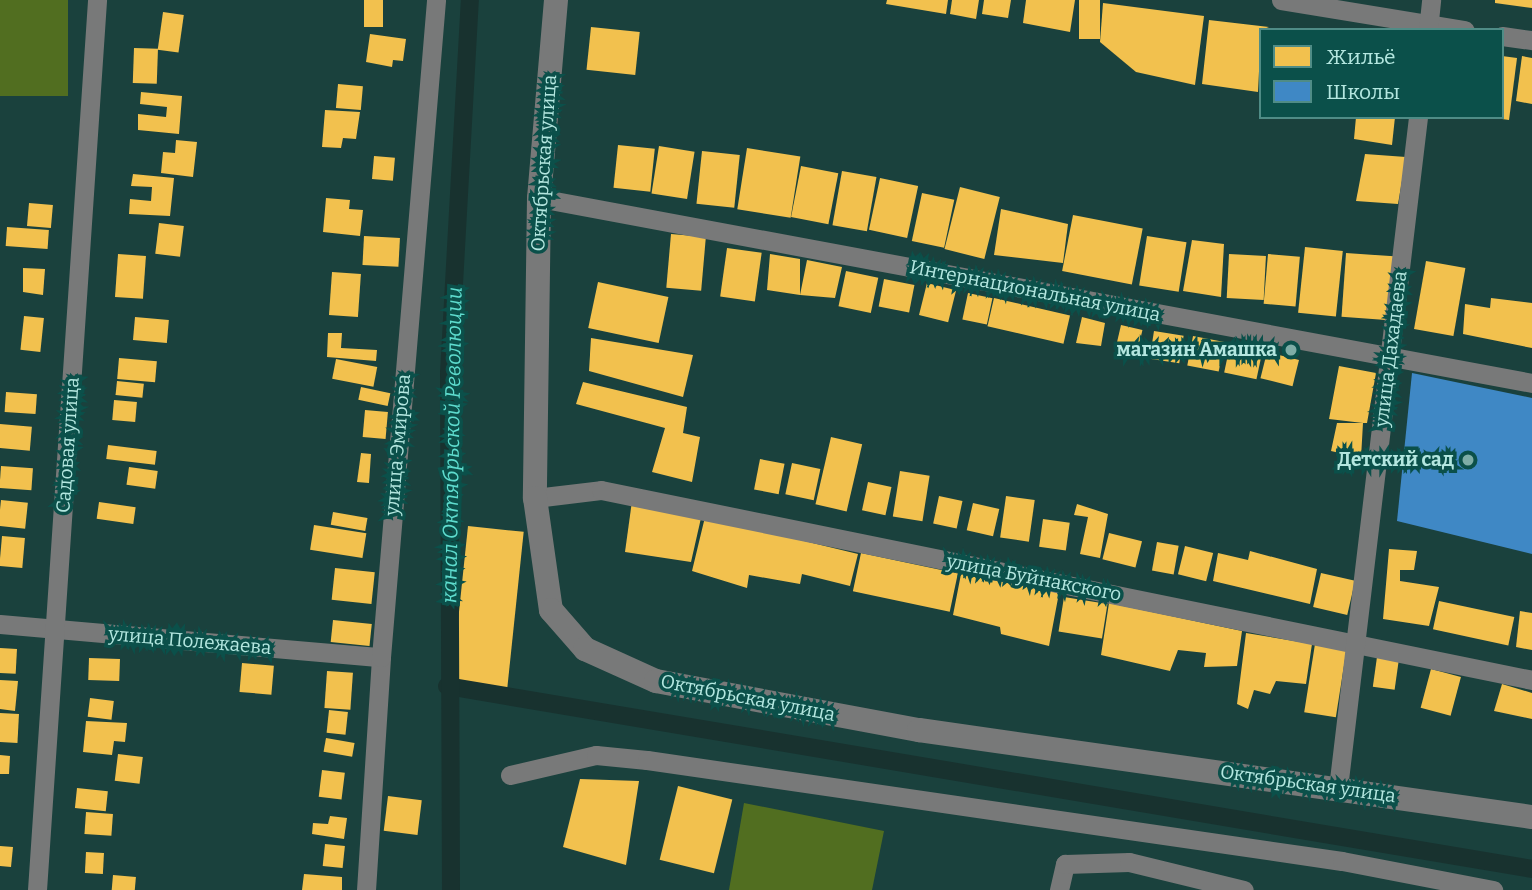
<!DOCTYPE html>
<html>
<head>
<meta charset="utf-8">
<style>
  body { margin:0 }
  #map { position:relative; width:1532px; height:890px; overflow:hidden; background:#1a413d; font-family:Bitter,serif }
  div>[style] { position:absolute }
  .green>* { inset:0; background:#516e20; transform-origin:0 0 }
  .homes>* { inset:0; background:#f2c14e; transform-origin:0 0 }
  .schools>* { inset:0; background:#3f88c5 }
  .canal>* { height:18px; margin:-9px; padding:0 9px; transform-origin:9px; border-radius:9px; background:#18322f }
  .minor>* { height:19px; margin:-9.5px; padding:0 9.5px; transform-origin:9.5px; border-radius:9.5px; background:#787979 }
  .tertiary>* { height:24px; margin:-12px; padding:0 12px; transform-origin:12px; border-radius:12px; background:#787979 }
  .dots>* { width:19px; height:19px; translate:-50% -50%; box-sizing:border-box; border:4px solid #0b504a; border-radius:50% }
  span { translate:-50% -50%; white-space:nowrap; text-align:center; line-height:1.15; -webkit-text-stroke:7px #0b504a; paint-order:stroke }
  .street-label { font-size:19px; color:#b4e7e0 }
  .poi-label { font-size:19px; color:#b4e7e0; font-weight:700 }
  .right { translate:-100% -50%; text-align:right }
  .water-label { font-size:21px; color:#5edcce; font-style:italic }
  .legend { position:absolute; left:1259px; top:28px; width:245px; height:91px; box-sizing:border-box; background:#0b504a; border:2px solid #4f8c86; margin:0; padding:9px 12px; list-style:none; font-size:21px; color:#b4e7e0 }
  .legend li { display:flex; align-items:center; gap:14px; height:35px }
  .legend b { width:35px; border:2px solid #4f8c86 }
</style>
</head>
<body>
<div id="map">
  <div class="green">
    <i style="left:0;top:0;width:68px;height:96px"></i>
    <i style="clip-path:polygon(744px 803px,884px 831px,872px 890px,729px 890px)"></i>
  </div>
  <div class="homes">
    <i style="left:364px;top:0;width:19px;height:27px"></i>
    <i style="clip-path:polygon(887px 0,948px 0,946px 14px,886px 4px)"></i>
    <i style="clip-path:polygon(952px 0,979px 0,976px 19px,950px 14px)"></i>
    <i style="clip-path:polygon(984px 0,1011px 0,1008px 18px,982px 14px)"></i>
    <i style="clip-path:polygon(1026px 0,1075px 0,1070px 32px,1023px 23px)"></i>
    <i style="left:1079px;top:0;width:21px;height:39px"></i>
    <i style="clip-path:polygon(1495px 0,1532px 0,1532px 8px,1495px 3px)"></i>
    <i style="clip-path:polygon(1103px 3px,1204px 16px,1195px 85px,1136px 72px,1100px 42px)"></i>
    <i style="left:163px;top:12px;width:21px;height:38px;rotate:8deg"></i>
    <i style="clip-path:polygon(1209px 20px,1269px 27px,1261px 30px,1258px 92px,1202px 84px)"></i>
    <i style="left:591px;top:27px;width:49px;height:43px;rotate:6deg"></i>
    <i style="clip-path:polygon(370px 34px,406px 39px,403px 61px,393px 60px,392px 67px,366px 62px)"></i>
    <i style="left:134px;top:48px;width:24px;height:35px;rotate:2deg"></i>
    <i style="clip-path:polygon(1502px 56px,1517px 58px,1509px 120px,1502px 119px)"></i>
    <i style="clip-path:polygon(1522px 56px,1532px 58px,1532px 104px,1516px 101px)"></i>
    <i style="left:338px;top:84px;width:25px;height:24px;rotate:5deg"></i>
    <i style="clip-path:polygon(141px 92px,182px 96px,179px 134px,138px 130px,138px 114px,166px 117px,167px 107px,140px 104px)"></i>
    <i style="clip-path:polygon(325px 110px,360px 112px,356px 139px,343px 138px,341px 148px,322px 147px)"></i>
    <i style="clip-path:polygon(1356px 117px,1395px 117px,1392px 145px,1354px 139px)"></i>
    <i style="clip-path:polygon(176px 140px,197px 142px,193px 177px,161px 173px,163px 152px,175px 153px)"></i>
    <i style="left:618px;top:145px;width:37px;height:43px;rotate:6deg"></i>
    <i style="left:659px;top:146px;width:36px;height:48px;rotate:9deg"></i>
    <i style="left:747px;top:148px;width:54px;height:62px;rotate:9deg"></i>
    <i style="left:702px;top:151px;width:38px;height:53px;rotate:6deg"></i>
    <i style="clip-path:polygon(1365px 154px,1406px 157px,1398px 204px,1356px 201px)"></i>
    <i style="left:374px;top:156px;width:21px;height:23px;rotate:5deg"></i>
    <i style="left:801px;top:166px;width:38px;height:52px;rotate:11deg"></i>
    <i style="left:842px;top:171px;width:35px;height:55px;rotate:10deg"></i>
    <i style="clip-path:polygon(133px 174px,174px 178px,170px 216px,129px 214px,130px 199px,151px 201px,152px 187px,131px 186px)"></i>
    <i style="left:880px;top:178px;width:39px;height:53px;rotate:12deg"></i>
    <i style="left:960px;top:187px;width:41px;height:64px;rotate:14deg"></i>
    <i style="left:922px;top:193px;width:33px;height:49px;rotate:12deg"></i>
    <i style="clip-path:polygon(326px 198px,350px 200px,349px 209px,363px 210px,360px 236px,323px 232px)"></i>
    <i style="left:29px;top:203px;width:24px;height:23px;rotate:5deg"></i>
    <i style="clip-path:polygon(1001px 209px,1068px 224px,1063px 263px,994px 255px)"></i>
    <i style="left:1073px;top:215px;width:71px;height:57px;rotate:11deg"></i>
    <i style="left:159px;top:223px;width:25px;height:31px;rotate:7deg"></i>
    <i style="left:7px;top:227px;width:42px;height:19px;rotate:4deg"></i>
    <i style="left:671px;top:234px;width:35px;height:54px;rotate:5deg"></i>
    <i style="left:364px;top:236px;width:36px;height:29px;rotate:3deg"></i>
    <i style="left:1147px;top:236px;width:40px;height:50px;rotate:9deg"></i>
    <i style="clip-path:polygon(1192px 240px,1224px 244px,1221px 297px,1183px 291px)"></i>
    <i style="left:1305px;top:247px;width:38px;height:66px;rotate:6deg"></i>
    <i style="left:727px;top:248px;width:35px;height:49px;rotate:8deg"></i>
    <i style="left:1346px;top:253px;width:48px;height:64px;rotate:4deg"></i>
    <i style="left:118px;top:254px;width:28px;height:43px;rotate:4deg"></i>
    <i style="clip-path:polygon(770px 254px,800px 259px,800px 295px,807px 260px,842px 267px,835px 298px,800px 295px,767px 290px)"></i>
    <i style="left:1229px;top:254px;width:37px;height:44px;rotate:3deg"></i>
    <i style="left:1268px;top:254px;width:32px;height:50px;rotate:5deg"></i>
    <i style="left:1426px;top:261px;width:40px;height:69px;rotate:10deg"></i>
    <i style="clip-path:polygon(23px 268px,45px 269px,43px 295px,23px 292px)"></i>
    <i style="left:846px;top:271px;width:33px;height:36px;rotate:12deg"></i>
    <i style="left:332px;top:272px;width:29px;height:43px;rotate:4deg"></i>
    <i style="left:884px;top:279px;width:31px;height:28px;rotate:11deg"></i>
    <i style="left:598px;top:282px;width:72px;height:47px;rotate:12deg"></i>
    <i style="left:927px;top:283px;width:30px;height:33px;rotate:14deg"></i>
    <i style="left:968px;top:293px;width:25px;height:27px;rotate:12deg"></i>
    <i style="left:994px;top:298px;width:78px;height:29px;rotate:13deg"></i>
    <i style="clip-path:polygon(1491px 298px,1532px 303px,1532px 348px,1463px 334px,1465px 304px,1490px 308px)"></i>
    <i style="left:24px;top:316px;width:20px;height:34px;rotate:6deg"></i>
    <i style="left:135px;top:317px;width:34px;height:23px;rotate:5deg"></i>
    <i style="clip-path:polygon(1082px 317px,1105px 323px,1101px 346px,1076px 343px)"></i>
    <i style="left:1121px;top:325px;width:22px;height:26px;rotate:13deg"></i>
    <i style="left:1154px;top:331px;width:30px;height:28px;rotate:9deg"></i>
    <i style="clip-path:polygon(328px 333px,342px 333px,341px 348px,377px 350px,376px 361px,327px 357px)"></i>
    <i style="left:1193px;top:336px;width:32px;height:30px;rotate:11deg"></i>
    <i style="clip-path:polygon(591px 338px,693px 355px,683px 397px,589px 371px)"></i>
    <i style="left:1230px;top:345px;width:33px;height:28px;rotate:12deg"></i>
    <i style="left:1267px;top:352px;width:33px;height:27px;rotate:14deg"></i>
    <i style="left:119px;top:358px;width:38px;height:21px;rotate:5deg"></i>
    <i style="left:336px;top:359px;width:42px;height:20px;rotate:11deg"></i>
    <i style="clip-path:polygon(1339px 366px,1376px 373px,1367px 423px,1363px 423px,1361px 458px,1331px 451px,1337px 423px,1363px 423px,1329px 419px)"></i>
    <i style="left:117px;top:381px;width:27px;height:14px;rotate:6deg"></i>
    <i style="clip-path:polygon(583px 382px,687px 407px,683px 433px,700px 437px,692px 482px,652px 472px,665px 428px,576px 404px)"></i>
    <i style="left:361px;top:387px;width:30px;height:13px;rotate:12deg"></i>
    <i style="left:6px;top:392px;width:31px;height:20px;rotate:4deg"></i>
    <i style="left:114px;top:400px;width:23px;height:20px;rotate:5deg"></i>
    <i style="left:365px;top:410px;width:23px;height:27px;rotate:5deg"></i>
    <i style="left:0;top:424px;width:32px;height:24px;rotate:5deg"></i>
    <i style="left:831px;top:437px;width:32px;height:69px;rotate:13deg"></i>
    <i style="left:108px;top:445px;width:49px;height:14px;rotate:7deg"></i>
    <i style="clip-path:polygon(361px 453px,371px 454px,369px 483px,357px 482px)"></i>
    <i style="left:760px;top:459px;width:25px;height:31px;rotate:11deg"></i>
    <i style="left:792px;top:463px;width:29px;height:32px;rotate:12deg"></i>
    <i style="left:1px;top:466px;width:32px;height:22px;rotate:4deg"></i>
    <i style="left:129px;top:467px;width:29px;height:18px;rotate:8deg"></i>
    <i style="left:900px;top:471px;width:30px;height:46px;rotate:9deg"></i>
    <i style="left:868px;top:482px;width:24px;height:29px;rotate:12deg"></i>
    <i style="left:939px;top:496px;width:24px;height:28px;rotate:12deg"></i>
    <i style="left:1006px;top:496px;width:29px;height:42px;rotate:8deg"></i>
    <i style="left:1px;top:500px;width:27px;height:26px;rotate:6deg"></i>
    <i style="clip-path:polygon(632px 501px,701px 518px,691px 562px,625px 552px)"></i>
    <i style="left:99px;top:502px;width:37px;height:17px;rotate:8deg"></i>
    <i style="left:973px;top:503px;width:27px;height:28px;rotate:13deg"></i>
    <i style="clip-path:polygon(1077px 504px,1108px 514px,1100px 558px,1080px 554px,1088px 517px,1074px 515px)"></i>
    <i style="left:333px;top:512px;width:35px;height:13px;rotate:10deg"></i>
    <i style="clip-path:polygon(705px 517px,858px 554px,850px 586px,802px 574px,800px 584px,749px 575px,747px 588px,692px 571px)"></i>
    <i style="left:1043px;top:519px;width:27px;height:28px;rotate:8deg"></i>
    <i style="left:314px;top:525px;width:53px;height:25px;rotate:9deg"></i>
    <i style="left:468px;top:526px;width:56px;height:157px;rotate:6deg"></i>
    <i style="left:1109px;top:533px;width:34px;height:27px;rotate:14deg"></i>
    <i style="left:2px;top:536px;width:23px;height:30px;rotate:5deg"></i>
    <i style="left:1157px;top:542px;width:22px;height:29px;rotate:10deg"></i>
    <i style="left:1185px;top:546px;width:29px;height:29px;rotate:14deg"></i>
    <i style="clip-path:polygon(1389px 549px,1417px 551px,1414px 570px,1400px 570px,1400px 581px,1439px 587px,1429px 626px,1383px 619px)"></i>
    <i style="clip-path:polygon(1250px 551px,1317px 569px,1310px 604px,1213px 581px,1218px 553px,1248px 560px)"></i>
    <i style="left:861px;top:553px;width:99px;height:39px;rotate:12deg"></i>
    <i style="left:335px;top:568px;width:40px;height:32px;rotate:6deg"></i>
    <i style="left:1321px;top:573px;width:35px;height:35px;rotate:13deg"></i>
    <i style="clip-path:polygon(961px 574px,1059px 593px,1049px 646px,1001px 634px,1000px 627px,953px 615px)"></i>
    <i style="left:1064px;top:597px;width:44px;height:35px;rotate:9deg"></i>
    <i style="left:1439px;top:601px;width:77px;height:29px;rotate:12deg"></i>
    <i style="clip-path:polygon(1109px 603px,1242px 631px,1237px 666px,1204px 667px,1206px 653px,1178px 650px,1170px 671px,1101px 655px)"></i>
    <i style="clip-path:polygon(1520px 611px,1532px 613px,1532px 650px,1516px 647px)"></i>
    <i style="left:333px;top:620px;width:39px;height:22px;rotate:6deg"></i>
    <i style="clip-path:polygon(1246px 633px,1312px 644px,1306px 684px,1276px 681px,1270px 694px,1254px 690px,1248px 709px,1237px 704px)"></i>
    <i style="left:1315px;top:644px;width:32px;height:69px;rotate:9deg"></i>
    <i style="left:0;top:648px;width:17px;height:25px;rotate:3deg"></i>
    <i style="left:1377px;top:657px;width:22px;height:30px;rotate:8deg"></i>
    <i style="left:89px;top:658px;width:31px;height:22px;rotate:2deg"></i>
    <i style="left:242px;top:663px;width:32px;height:29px;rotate:5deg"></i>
    <i style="left:1431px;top:669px;width:31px;height:40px;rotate:15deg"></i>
    <i style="left:327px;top:671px;width:26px;height:37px;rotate:4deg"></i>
    <i style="clip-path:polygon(0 680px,18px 681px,15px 711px,0 709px)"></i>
    <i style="clip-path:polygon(1502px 684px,1532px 693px,1532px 719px,1494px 711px)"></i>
    <i style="left:90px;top:698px;width:24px;height:19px;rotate:7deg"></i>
    <i style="left:329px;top:710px;width:19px;height:23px;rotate:6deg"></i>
    <i style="left:0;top:713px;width:19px;height:29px;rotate:3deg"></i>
    <i style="clip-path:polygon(86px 721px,127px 723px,125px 742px,114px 741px,112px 755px,83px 752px)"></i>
    <i style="left:326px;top:738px;width:29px;height:14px;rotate:10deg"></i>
    <i style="left:118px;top:754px;width:25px;height:27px;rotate:7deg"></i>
    <i style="clip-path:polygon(0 755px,10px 756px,9px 774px,0 774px)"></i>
    <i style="left:322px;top:770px;width:23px;height:27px;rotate:7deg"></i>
    <i style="clip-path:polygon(580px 779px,639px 781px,626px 865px,563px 847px)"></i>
    <i style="left:678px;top:786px;width:56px;height:76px;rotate:14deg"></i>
    <i style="left:77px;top:788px;width:31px;height:20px;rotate:6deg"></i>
    <i style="left:388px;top:796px;width:34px;height:35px;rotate:7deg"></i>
    <i style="left:86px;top:812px;width:27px;height:22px;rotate:4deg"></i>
    <i style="clip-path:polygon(330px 816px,347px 818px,344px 839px,312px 834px,313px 823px,328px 824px)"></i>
    <i style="left:325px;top:844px;width:20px;height:22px;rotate:6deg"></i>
    <i style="clip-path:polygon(0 846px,13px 847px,11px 867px,0 866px)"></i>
    <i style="left:86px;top:852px;width:18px;height:21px;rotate:3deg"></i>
    <i style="clip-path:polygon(304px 874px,342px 877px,342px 890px,302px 890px)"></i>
    <i style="left:113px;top:875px;width:23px;height:15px;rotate:5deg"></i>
  </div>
  <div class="schools">
    <i style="clip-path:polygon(1412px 373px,1532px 398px,1532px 554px,1397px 521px)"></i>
  </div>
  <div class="canal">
    <i style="left:447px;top:686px;width:1100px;rotate:9.57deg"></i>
    <i style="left:451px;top:890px;width:517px;rotate:-90.22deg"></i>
    <i style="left:449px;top:373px;width:374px;rotate:-86.8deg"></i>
  </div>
  <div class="minor">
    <i style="left:1281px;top:0;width:186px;rotate:9.3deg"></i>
    <i style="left:1428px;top:30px;width:30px;rotate:-84deg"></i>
    <i style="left:1502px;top:36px;width:30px;rotate:8deg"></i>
    <i style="left:539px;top:198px;width:1010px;rotate:10.55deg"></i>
    <i style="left:535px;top:498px;width:66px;rotate:-6.9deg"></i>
    <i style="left:601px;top:490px;width:950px;rotate:11.53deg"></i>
    <i style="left:0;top:624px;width:382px;rotate:5deg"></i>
    <i style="left:510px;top:775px;width:88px;rotate:-13.1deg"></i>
    <i style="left:596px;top:755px;width:51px;rotate:5.6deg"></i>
    <i style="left:647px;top:760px;width:702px;rotate:8.27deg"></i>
    <i style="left:1342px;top:861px;width:154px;rotate:10.9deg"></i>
    <i style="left:1338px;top:788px;width:676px;rotate:-83.2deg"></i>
    <i style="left:37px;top:890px;width:892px;rotate:-86.14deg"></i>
    <i style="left:366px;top:890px;width:233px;rotate:-86.3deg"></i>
    <i style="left:381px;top:657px;width:659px;rotate:-85.21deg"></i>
    <i style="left:1059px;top:890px;width:27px;rotate:-77deg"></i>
    <i style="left:1065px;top:864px;width:64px;rotate:-1.8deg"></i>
    <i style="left:1129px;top:862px;width:118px;rotate:13.7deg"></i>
  </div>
  <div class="tertiary">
    <i style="left:556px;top:0;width:199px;rotate:94.9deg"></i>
    <i style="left:539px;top:198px;width:300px;rotate:90.8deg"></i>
    <i style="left:535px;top:498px;width:113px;rotate:81.9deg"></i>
    <i style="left:551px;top:610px;width:52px;rotate:48.9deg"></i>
    <i style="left:585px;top:649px;width:78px;rotate:24.3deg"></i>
    <i style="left:656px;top:681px;width:268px;rotate:10.6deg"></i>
    <i style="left:919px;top:730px;width:619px;rotate:8.08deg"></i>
  </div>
  <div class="dots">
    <i style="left:1291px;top:350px;background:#7eada7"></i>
    <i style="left:1468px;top:460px;background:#7eada7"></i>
  </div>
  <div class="street-label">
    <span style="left:544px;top:163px;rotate:-86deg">Октябрьская улица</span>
    <span style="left:1035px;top:291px;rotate:11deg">Интернациональная улица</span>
    <span style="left:1391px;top:349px;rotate:-83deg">улица Дахадаева</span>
    <span style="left:68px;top:445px;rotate:-86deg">Садовая улица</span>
    <span style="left:398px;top:445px;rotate:-85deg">улица Эмирова</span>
    <span style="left:1034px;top:578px;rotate:11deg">улица Буйнакского</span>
    <span style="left:190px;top:641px;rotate:5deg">улица Полежаева</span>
    <span style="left:748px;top:698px;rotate:11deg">Октябрьская улица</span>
    <span style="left:1308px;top:784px;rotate:8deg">Октябрьская улица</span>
  </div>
  <div class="poi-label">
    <span class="right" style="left:1277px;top:350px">магазин Амашка</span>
    <span class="right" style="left:1454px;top:460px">Детский сад</span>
  </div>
  <div class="water-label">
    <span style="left:452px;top:445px;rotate:-89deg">канал Октябрьской Революции</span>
  </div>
  <ul class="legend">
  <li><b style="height:19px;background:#f2c14e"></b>Жильё</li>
  <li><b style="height:19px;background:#3f88c5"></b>Школы</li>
  </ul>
</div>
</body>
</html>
